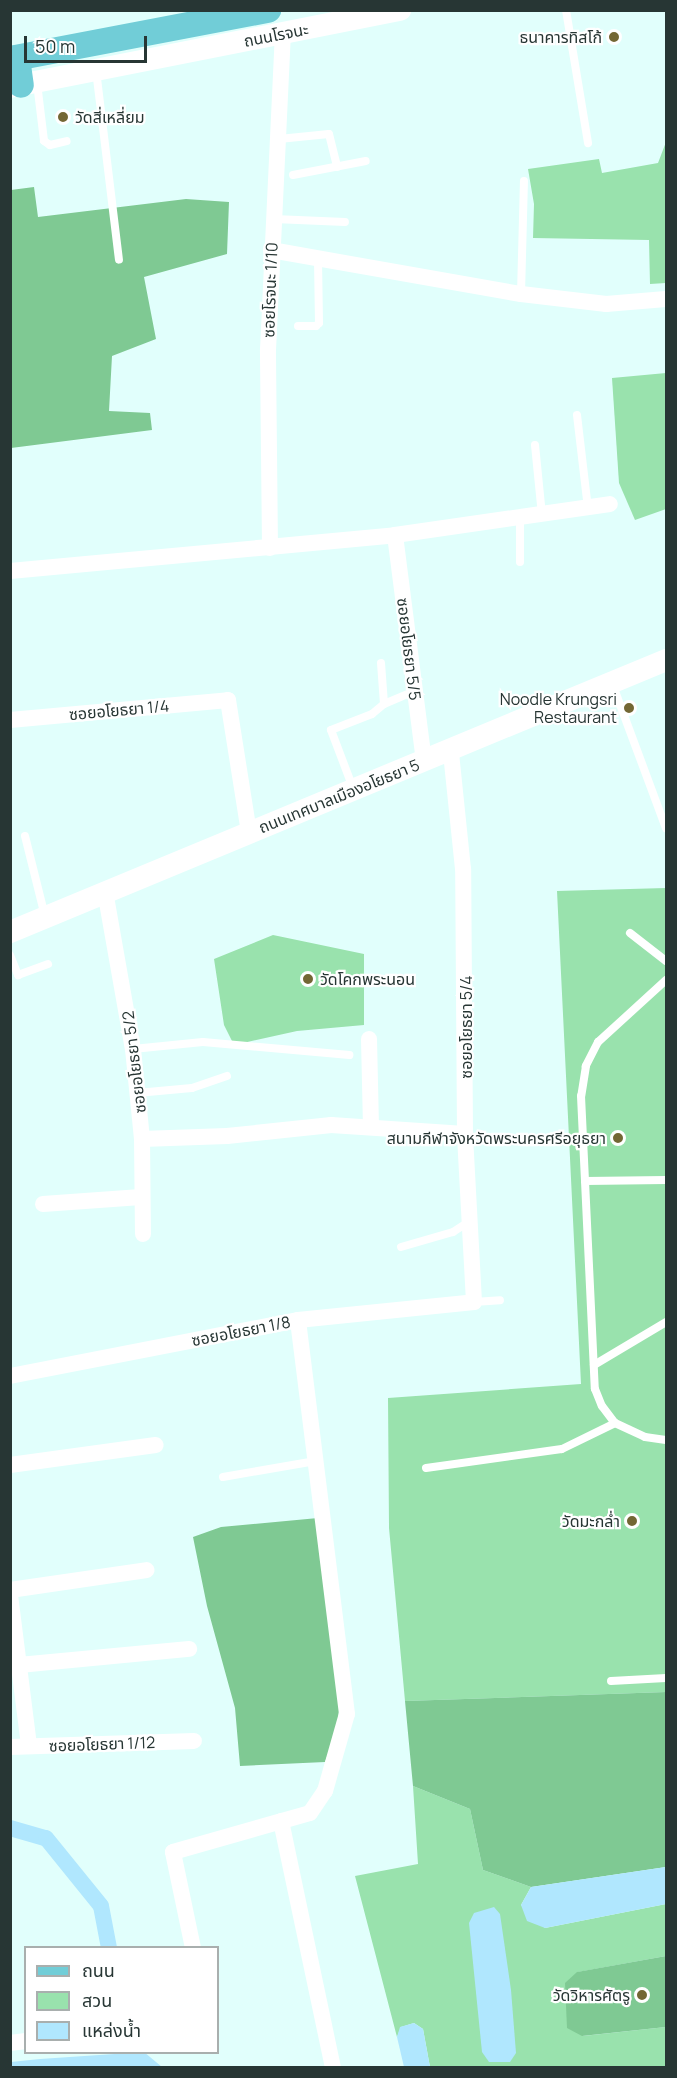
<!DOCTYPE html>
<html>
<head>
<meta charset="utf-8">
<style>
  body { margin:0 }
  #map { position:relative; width:677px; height:2078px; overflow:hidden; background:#e1fffc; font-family:Manrope,"Noto Sans Thai",sans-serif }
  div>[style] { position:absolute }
  .green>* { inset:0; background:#99e2ad }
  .forest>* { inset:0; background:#7fc993 }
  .water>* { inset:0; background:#b0e7fe }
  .canal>* { height:16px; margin:-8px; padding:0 8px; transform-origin:8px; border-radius:8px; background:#b0e7fe }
  .lane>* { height:8px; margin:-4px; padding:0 4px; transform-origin:4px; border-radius:4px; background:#fff }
  .street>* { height:16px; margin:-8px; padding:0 8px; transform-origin:8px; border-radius:8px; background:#fff }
  .secondary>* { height:22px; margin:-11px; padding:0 11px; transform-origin:11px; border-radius:11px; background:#fff }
  .primary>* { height:26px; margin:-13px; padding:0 13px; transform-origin:13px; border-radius:13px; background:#71cdd7 }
  .dots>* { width:16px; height:16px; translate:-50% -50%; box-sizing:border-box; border:3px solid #fff; border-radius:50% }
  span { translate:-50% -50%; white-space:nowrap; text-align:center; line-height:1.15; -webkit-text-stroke:4.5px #fff; paint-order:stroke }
  .street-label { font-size:16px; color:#273634 }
  .poi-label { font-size:16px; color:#273634 }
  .right { translate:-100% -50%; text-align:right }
  .left { translate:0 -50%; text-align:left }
  .frame { position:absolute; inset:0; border:12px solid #273634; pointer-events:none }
  .legend { position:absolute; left:24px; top:1946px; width:195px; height:108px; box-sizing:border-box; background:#fff; border:2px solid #a9afae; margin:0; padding:8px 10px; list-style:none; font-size:18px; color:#273634 }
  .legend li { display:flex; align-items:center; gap:12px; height:30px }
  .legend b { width:30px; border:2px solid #a9afae }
  .scale { position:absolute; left:24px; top:36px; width:123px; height:27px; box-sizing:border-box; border:3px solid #273634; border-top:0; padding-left:8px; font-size:18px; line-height:21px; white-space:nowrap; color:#273634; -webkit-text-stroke:4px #fff; paint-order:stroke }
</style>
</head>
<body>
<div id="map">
  <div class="green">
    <i style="clip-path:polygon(666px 142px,666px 283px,650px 284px,649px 240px,533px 238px,534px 204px,528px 169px,599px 159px,602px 173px,658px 163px)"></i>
    <i style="clip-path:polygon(666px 373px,666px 509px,635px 520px,619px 483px,612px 378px)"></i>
    <i style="clip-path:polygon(666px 888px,666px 1692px,405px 1701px,389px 1528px,388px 1398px,581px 1384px,557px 891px)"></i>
    <i style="clip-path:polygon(273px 935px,364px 954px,364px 1025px,297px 1031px,234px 1045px,224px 1025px,214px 959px)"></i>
    <i style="clip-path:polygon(413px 1786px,470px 1809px,483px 1870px,531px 1887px,521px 1905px,545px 1928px,666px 1904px,666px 1956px,578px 1972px,583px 2036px,666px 2027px,666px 2067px,430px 2067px,423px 2029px,414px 2023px,401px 2027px,397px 2037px,355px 1876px,418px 1864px)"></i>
  </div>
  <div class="forest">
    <i style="clip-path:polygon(10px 187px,11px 190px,34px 187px,38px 217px,186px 199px,229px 202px,227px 254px,144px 277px,156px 339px,112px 356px,109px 411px,150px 413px,152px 430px,11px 448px)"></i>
    <i style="clip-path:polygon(318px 1518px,340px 1704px,336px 1733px,325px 1762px,240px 1766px,235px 1708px,207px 1606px,193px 1537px,221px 1527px)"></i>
    <i style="clip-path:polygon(666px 1692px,666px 1867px,531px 1887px,483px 1870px,470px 1809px,413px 1786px,405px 1701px)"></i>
    <i style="clip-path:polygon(666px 1956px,666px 2027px,582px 2036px,567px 2028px,565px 1983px,577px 1972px)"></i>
  </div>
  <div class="water">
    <i style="clip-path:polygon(666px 1867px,666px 1904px,545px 1928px,527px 1921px,521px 1905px,531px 1887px)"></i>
    <i style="clip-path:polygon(494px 1907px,500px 1914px,511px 1990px,516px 2053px,510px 2062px,489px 2062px,482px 2052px,469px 1923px,474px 1913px)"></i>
    <i style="clip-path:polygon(414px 2023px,423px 2029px,430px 2067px,404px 2067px,397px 2037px,400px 2027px)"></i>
    <i style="clip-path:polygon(144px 2052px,162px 2067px,11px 2067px,11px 2062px,40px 2059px)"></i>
  </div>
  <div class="canal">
    <i style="left:10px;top:1828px;width:37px;rotate:16deg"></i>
    <i style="left:46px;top:1838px;width:87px;rotate:51deg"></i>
    <i style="left:101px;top:1906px;width:43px;rotate:79.2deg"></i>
  </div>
  <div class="lane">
    <i style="left:566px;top:10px;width:135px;rotate:80.6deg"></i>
    <i style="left:96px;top:70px;width:191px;rotate:83.1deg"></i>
    <i style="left:37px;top:83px;width:58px;rotate:83.1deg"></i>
    <i style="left:44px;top:141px;width:7px;rotate:34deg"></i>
    <i style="left:50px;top:145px;width:17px;rotate:-13deg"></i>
    <i style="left:279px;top:139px;width:50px;rotate:-5.7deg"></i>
    <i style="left:329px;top:134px;width:34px;rotate:76deg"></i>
    <i style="left:293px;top:175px;width:74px;rotate:-10.9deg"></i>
    <i style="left:274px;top:219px;width:71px;rotate:2.4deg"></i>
    <i style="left:521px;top:294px;width:113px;rotate:-88.5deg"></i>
    <i style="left:298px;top:326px;width:18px"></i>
    <i style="left:316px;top:326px;width:4px;rotate:-45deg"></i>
    <i style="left:319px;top:323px;width:65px;rotate:-90.9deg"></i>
    <i style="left:577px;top:415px;width:94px;rotate:83.3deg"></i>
    <i style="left:535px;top:445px;width:70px;rotate:84.3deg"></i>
    <i style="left:520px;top:518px;width:44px;rotate:90deg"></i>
    <i style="left:381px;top:663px;width:41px;rotate:85.8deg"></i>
    <i style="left:612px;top:683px;width:155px;rotate:69.6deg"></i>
    <i style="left:353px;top:788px;width:62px;rotate:-110.8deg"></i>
    <i style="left:331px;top:730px;width:44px;rotate:-21.3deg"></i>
    <i style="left:372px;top:714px;width:16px;rotate:-40deg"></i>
    <i style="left:384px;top:704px;width:33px;rotate:-23deg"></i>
    <i style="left:25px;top:836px;width:82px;rotate:76deg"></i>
    <i style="left:630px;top:933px;width:46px;rotate:37.9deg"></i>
    <i style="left:10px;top:955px;width:22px;rotate:68deg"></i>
    <i style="left:18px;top:975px;width:32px;rotate:-20deg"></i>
    <i style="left:666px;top:980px;width:92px;rotate:137.6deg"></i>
    <i style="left:598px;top:1042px;width:27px;rotate:117deg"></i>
    <i style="left:586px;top:1066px;width:30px;rotate:99deg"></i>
    <i style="left:581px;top:1096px;width:293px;rotate:87.3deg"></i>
    <i style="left:595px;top:1389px;width:18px;rotate:68deg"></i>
    <i style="left:602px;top:1406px;width:21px;rotate:53deg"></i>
    <i style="left:615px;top:1423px;width:33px;rotate:25deg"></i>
    <i style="left:645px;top:1437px;width:21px;rotate:8deg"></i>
    <i style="left:133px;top:1049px;width:70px;rotate:-5.7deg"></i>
    <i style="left:203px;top:1042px;width:147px;rotate:5.1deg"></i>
    <i style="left:137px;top:1093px;width:55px;rotate:-5.2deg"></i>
    <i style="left:192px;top:1088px;width:37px;rotate:-19deg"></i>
    <i style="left:585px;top:1181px;width:81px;rotate:-0.7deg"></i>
    <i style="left:401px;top:1247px;width:54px;rotate:-16.1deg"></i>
    <i style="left:453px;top:1232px;width:20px;rotate:-33deg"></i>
    <i style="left:474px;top:1302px;width:26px;rotate:-4deg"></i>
    <i style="left:594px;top:1365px;width:84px;rotate:-30.8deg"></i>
    <i style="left:426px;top:1468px;width:137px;rotate:-8deg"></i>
    <i style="left:562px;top:1449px;width:59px;rotate:-26.1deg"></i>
    <i style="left:223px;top:1477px;width:94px;rotate:-9.8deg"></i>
    <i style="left:611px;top:1681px;width:55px;rotate:-3.1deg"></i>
  </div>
  <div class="street">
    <i style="left:271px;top:250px;width:254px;rotate:10deg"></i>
    <i style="left:521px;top:294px;width:86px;rotate:6.7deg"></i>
    <i style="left:606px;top:304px;width:60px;rotate:-4.8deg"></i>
    <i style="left:395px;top:535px;width:229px;rotate:82.7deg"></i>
    <i style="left:270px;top:548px;width:198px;rotate:-90.6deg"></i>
    <i style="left:268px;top:350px;width:317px;rotate:-87.3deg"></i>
    <i style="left:10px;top:571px;width:387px;rotate:-5.3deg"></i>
    <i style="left:395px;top:535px;width:217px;rotate:-8.2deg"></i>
    <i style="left:10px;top:720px;width:219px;rotate:-5.2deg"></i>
    <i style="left:228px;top:700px;width:134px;rotate:81deg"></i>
    <i style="left:105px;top:891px;width:160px;rotate:80deg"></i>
    <i style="left:133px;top:1049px;width:90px;rotate:84.3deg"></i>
    <i style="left:142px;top:1139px;width:95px;rotate:89.4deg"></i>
    <i style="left:369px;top:1039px;width:87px;rotate:88.7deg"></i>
    <i style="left:142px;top:1139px;width:85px;rotate:-2deg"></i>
    <i style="left:227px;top:1136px;width:105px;rotate:-6deg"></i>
    <i style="left:331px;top:1125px;width:134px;rotate:3.8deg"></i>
    <i style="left:43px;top:1204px;width:98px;rotate:-4.1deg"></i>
    <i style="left:10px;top:1376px;width:293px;rotate:-11deg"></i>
    <i style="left:298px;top:1320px;width:177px;rotate:-5.8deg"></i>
    <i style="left:474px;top:1302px;width:168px;rotate:-93.1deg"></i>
    <i style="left:465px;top:1134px;width:265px;rotate:-90.4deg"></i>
    <i style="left:463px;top:869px;width:118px;rotate:-95.9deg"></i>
    <i style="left:10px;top:1465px;width:147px;rotate:-7.8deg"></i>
    <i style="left:10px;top:1590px;width:138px;rotate:-8.3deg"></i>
    <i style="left:10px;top:1595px;width:152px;rotate:82.8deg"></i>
    <i style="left:19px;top:1665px;width:171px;rotate:-5.4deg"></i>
    <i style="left:10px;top:1747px;width:184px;rotate:-1.9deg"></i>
    <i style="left:281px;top:1821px;width:252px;rotate:78.1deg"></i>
    <i style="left:193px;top:1948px;width:98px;rotate:-101.8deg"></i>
    <i style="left:173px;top:1852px;width:142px;rotate:-15.9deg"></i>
    <i style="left:310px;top:1813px;width:27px;rotate:-56deg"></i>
    <i style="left:325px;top:1791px;width:80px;rotate:-74.1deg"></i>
    <i style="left:347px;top:1714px;width:397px;rotate:-97.1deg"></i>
    <i style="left:10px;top:2043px;width:16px;rotate:-7deg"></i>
  </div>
  <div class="secondary">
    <i style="left:10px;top:87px;width:398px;rotate:-11.2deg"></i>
    <i style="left:10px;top:932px;width:710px;rotate:-22.52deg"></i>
  </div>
  <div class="primary">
    <i style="left:17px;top:58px;width:27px;rotate:82deg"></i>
    <i style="left:10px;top:59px;width:263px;rotate:-10.8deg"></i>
  </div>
  <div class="dots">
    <i style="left:614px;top:37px;background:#736734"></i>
    <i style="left:63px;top:117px;background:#736734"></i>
    <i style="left:629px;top:708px;background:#736734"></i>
    <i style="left:308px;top:979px;background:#736734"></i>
    <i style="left:618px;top:1138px;background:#736734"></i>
    <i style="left:632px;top:1521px;background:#736734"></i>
    <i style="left:642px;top:1995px;background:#736734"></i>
  </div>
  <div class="street-label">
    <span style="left:276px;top:35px;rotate:-11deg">ถนนโรจนะ</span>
    <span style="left:270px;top:290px;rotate:-88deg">ซอยโรจนะ 1/10</span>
    <span style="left:409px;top:649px;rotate:83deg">ซอยอโยธยา 5/5</span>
    <span style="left:119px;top:710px;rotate:-5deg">ซอยอโยธยา 1/4</span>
    <span style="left:339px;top:796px;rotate:-22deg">ถนนเทศบาลเมืองอโยธยา 5</span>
    <span style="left:466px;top:1027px;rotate:-90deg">ซอยอโยธยา 5/4</span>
    <span style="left:134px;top:1062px;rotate:-97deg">ซอยอโยธยา 5/2</span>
    <span style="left:241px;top:1331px;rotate:-11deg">ซอยอโยธยา 1/8</span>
    <span style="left:102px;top:1744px;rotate:-2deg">ซอยอโยธยา 1/12</span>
  </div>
  <div class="poi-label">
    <span class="right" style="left:602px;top:37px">ธนาคารทิสโก้</span>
    <span class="left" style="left:75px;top:117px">วัดสี่เหลี่ยม</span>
    <span class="right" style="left:617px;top:708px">Noodle Krungsri<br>Restaurant</span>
    <span class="left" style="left:320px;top:979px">วัดโคกพระนอน</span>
    <span class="right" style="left:606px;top:1138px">สนามกีฬาจังหวัดพระนครศรีอยุธยา</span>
    <span class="right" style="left:620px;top:1521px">วัดมะกล่ำ</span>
    <span class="right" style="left:630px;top:1995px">วัดวิหารศัตรู</span>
  </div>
  <div class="frame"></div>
  <ul class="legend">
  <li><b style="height:8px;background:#71cdd7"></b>ถนน</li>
  <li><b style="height:16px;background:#99e2ad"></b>สวน</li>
  <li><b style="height:16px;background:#b0e7fe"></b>แหล่งน้ำ</li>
  </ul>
  <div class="scale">50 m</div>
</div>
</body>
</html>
